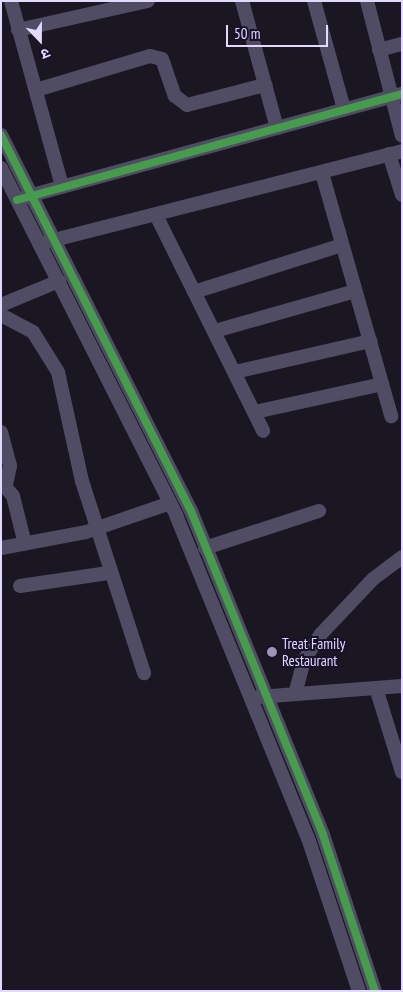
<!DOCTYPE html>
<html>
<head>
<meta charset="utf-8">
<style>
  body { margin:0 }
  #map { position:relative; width:403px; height:992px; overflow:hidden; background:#1a1723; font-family:"PT Sans Narrow","Noto Sans Devanagari",sans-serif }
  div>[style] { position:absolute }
  .minor>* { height:14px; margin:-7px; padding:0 7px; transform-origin:7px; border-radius:7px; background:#4f4c64 }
  .cycleway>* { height:8px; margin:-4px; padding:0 4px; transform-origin:4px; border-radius:4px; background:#469c4c }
  .dots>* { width:14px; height:14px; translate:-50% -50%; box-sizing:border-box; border:2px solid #171129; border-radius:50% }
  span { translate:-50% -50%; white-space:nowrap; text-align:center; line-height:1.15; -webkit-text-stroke:4px #171129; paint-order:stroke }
  .poi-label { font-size:15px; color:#e1dafe }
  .left { translate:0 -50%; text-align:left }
  .frame { position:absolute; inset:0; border:2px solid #e1dafe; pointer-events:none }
  .north { position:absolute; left:15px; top:15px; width:50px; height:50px; -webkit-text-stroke:4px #171129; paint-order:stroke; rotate:158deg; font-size:14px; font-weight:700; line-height:20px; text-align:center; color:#e1dafe }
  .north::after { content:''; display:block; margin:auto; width:18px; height:22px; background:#e1dafe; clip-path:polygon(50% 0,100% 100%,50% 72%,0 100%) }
  .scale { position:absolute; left:226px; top:25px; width:102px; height:22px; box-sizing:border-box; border:2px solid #e1dafe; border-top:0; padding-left:6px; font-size:15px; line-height:18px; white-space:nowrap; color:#e1dafe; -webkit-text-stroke:4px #171129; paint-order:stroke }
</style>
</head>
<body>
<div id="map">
  <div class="minor">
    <i style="left:11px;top:1px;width:192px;rotate:74.6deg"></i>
    <i style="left:242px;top:1px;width:132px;rotate:74.6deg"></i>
    <i style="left:314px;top:1px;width:112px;rotate:74.5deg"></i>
    <i style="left:367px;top:1px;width:139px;rotate:75.5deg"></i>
    <i style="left:18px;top:30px;width:133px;rotate:-12.6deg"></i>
    <i style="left:379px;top:50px;width:24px;rotate:-15deg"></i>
    <i style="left:36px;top:90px;width:119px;rotate:-16.6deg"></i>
    <i style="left:150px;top:56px;width:12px;rotate:14deg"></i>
    <i style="left:162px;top:59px;width:39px;rotate:71deg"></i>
    <i style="left:175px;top:96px;width:15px;rotate:37deg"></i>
    <i style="left:187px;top:105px;width:81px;rotate:-14.4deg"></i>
    <i style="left:1px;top:135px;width:421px;rotate:63.2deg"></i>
    <i style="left:191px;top:511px;width:350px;rotate:67.8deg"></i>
    <i style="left:323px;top:835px;width:164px;rotate:71.6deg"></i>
    <i style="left:389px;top:154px;width:43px;rotate:72.4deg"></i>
    <i style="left:1px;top:168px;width:389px;rotate:63.2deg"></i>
    <i style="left:176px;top:515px;width:349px;rotate:67.8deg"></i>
    <i style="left:308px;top:838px;width:161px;rotate:71.6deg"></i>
    <i style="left:322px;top:173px;width:253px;rotate:74.1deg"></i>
    <i style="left:25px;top:197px;width:391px;rotate:-15.3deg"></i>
    <i style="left:156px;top:215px;width:241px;rotate:63.6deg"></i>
    <i style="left:46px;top:242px;width:367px;rotate:-14.3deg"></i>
    <i style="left:194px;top:292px;width:155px;rotate:-17.6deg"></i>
    <i style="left:1px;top:305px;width:63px;rotate:-22.5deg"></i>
    <i style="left:1px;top:315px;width:36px;rotate:28deg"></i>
    <i style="left:33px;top:332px;width:47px;rotate:58deg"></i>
    <i style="left:58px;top:372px;width:112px;rotate:77.6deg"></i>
    <i style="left:82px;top:481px;width:202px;rotate:72.1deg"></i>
    <i style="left:215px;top:331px;width:146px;rotate:-15.9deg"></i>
    <i style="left:235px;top:372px;width:139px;rotate:-12.9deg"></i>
    <i style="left:255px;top:412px;width:130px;rotate:-12.4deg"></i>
    <i style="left:1px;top:432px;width:35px;rotate:75deg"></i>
    <i style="left:10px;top:466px;width:19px;rotate:102deg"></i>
    <i style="left:1px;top:482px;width:18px;rotate:49deg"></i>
    <i style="left:13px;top:496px;width:49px;rotate:76deg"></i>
    <i style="left:1px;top:548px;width:86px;rotate:-10.7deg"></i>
    <i style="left:86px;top:532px;width:89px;rotate:-19deg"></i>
    <i style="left:205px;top:548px;width:120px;rotate:-18deg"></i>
    <i style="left:20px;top:586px;width:89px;rotate:-8.4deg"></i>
    <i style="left:376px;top:688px;width:88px;rotate:72.8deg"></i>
    <i style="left:295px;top:694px;width:35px;rotate:-75deg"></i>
    <i style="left:304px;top:660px;width:31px;rotate:-57deg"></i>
    <i style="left:321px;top:634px;width:76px;rotate:-46.6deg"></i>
    <i style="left:373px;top:579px;width:36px;rotate:-37deg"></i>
    <i style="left:258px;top:697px;width:144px;rotate:-4.4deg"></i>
  </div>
  <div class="cycleway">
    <i style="left:1px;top:135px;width:421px;rotate:63.2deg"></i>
    <i style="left:191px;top:511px;width:350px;rotate:67.8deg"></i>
    <i style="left:323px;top:835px;width:164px;rotate:71.6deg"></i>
    <i style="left:17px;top:200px;width:399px;rotate:-15.4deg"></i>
  </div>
  <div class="dots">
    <i style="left:272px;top:652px;background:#9b96b1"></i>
  </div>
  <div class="poi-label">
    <span class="left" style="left:282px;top:652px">Treat Family<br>Restaurant</span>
  </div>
  <div class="frame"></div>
  <div class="north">उ</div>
  <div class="scale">50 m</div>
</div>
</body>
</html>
